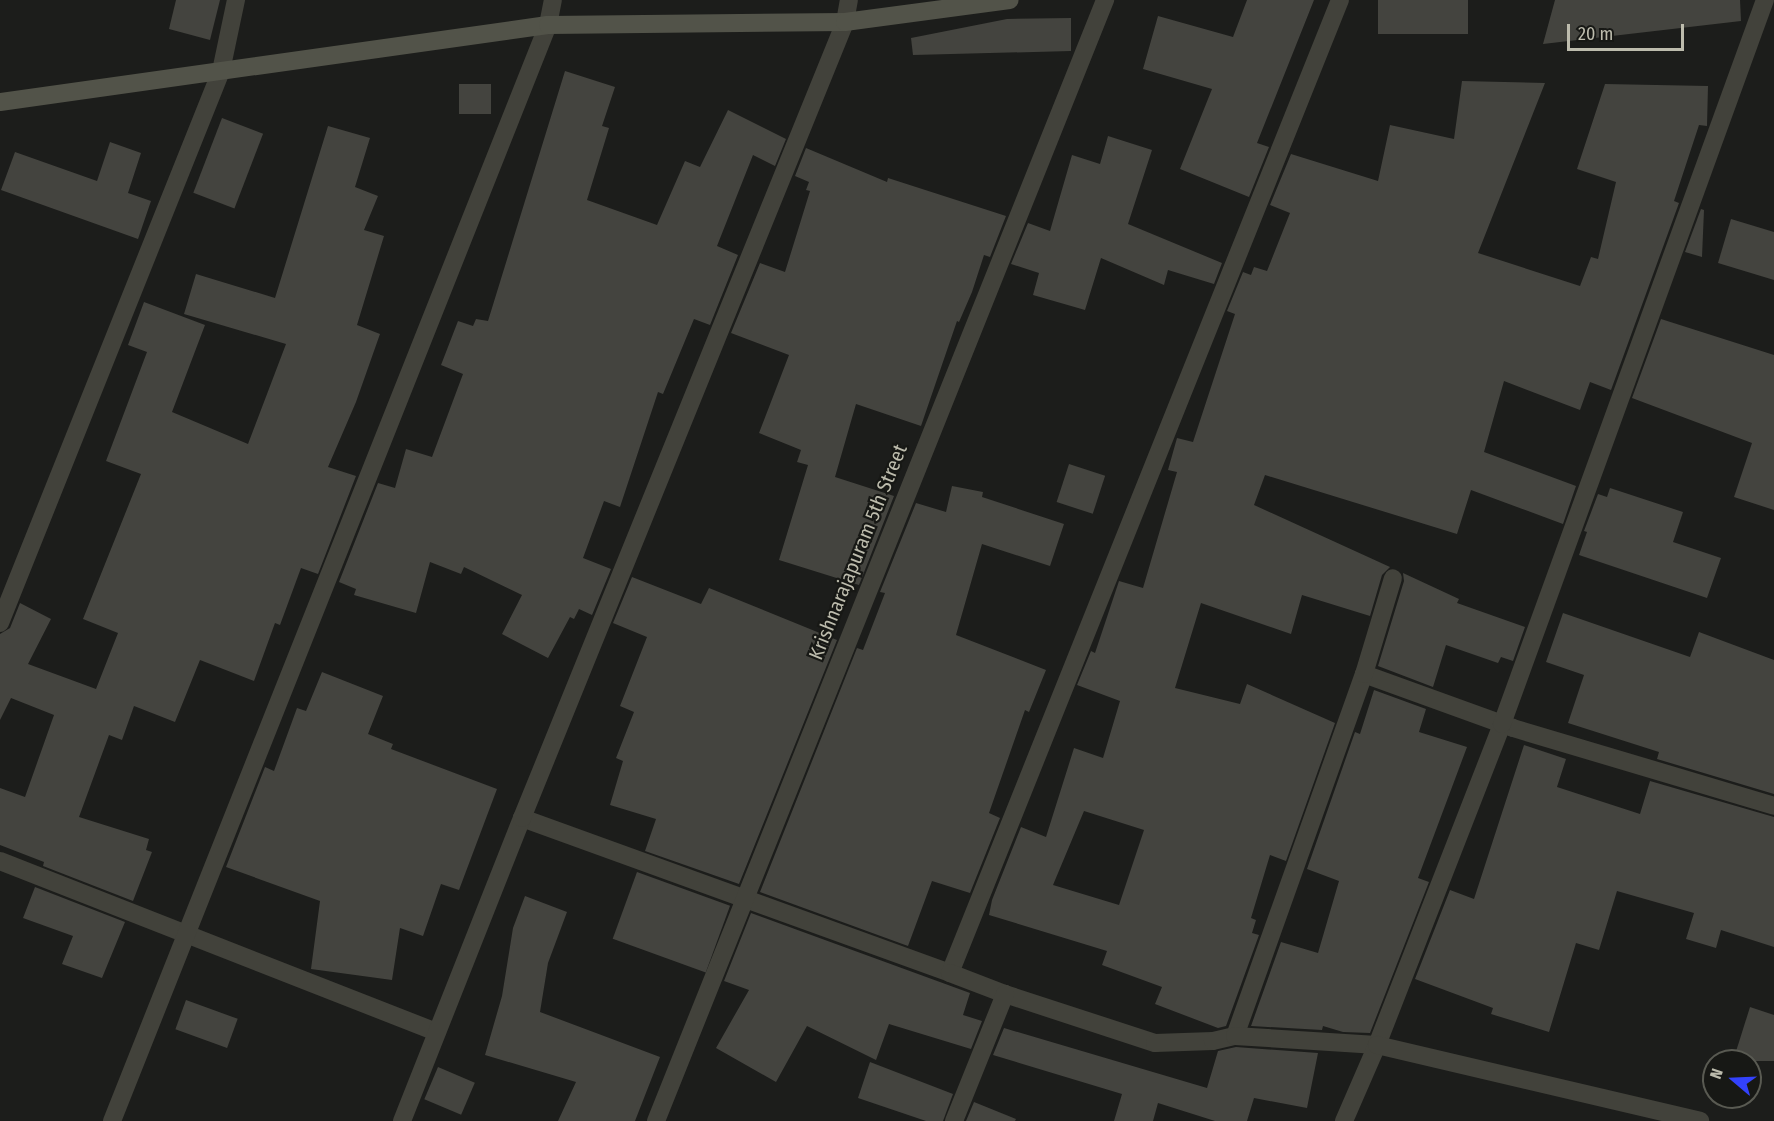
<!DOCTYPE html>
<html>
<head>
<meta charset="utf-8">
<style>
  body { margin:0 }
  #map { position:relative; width:1774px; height:1121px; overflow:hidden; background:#1c1d1b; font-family:"Fira Sans Condensed",sans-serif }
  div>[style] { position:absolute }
  .building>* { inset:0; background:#44443f; transform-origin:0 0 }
  .minor>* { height:18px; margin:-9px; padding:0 9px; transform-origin:9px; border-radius:9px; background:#42423b }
  .secondary>* { height:18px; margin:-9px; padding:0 9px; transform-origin:9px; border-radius:9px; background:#525349 }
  span { translate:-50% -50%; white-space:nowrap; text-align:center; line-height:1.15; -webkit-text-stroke:4.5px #171815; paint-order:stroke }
  .street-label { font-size:20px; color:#bdbcad }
  .north { position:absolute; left:1702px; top:1049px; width:60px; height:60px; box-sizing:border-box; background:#171815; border:2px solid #595a52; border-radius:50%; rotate:289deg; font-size:16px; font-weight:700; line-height:24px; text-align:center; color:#bdbcad }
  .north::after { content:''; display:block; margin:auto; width:21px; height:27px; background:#3342fc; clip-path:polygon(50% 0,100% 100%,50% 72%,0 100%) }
  .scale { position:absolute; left:1567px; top:24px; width:117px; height:27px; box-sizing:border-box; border:3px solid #bdbcad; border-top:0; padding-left:8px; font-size:18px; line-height:21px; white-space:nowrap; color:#bdbcad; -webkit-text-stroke:4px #171815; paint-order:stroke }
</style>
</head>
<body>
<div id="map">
  <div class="building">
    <i style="clip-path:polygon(176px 0,220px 0,210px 40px,169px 29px)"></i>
    <i style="clip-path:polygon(1247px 0,1314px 0,1257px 143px,1269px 147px,1249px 197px,1180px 169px,1212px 89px,1143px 69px,1158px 16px,1233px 37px)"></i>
    <i style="left:1378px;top:0;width:90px;height:34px"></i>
    <i style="clip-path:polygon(1555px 0,1740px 0,1741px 21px,1543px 44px)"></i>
    <i style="clip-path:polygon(1071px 18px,1071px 51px,913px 55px,911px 38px,1007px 19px)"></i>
    <i style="clip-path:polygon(565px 71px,615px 87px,602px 126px,609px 128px,587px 200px,657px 225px,685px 161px,700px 167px,728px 110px,786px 139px,775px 166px,753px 155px,717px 246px,738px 255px,710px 325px,694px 319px,663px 394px,658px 392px,620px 507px,604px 501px,583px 558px,611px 569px,592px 615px,579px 609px,574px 619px,570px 617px,548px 658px,502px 634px,522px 595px,464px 567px,461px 574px,430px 562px,416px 613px,354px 595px,356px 589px,339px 582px,378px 483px,395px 488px,406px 449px,432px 457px,463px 374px,441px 365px,458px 321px,473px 326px,476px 319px,488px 321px)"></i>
    <i style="clip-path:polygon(evenodd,1462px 81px,1545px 83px,1478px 253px,1580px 286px,1591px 257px,1598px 259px,1616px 182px,1577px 169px,1605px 84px,1708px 86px,1707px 126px,1699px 125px,1674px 201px,1679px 203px,1611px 390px,1590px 382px,1580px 410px,1504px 381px,1484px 452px,1576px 486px,1563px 524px,1471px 490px,1457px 534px,1265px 475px,1254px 505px,1390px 567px,1382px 575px,1370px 616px,1302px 595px,1291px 634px,1201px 603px,1175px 688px,1240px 704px,1247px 684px,1335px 723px,1286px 861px,1270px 855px,1251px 918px,1256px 920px,1252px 933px,1259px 935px,1226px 1026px,1218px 1028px,1155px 1004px,1162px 987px,1102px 965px,1107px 951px,989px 915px,992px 900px,1021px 827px,1046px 837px,1074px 748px,1103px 758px,1120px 701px,1077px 685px,1091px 651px,1095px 653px,1119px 581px,1143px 588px,1177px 472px,1168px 470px,1177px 438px,1193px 442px,1235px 314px,1227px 311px,1243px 272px,1251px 275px,1254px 267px,1267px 271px,1290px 213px,1270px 205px,1291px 154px,1378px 181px,1390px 125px,1454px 139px,1462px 81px,1084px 811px,1144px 830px,1119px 905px,1053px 885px,1084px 811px)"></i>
    <i style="left:459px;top:84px;width:32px;height:30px"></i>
    <i style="left:222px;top:118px;width:44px;height:80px;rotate:21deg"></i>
    <i style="clip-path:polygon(328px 126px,370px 138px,355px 187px,378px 196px,364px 230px,384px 236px,357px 325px,380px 334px,356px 402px,328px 467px,356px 476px,318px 574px,301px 568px,280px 625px,275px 623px,254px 681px,200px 660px,175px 722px,134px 706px,122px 740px,109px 735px,79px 817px,149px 839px,146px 850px,152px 852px,133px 901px,43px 866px,44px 862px,0 845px,0 788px,25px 797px,54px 715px,11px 698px,0 720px,0 634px,10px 628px,20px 603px,51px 619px,28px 664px,96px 689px,118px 633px,83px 619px,141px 474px,106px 461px,147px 352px,128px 345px,144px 302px,205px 325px,172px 412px,248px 444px,286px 344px,184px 314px,196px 274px,275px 298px)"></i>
    <i style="clip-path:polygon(1108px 136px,1152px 150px,1128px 224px,1222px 263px,1214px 284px,1168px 270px,1164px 285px,1101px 258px,1085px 310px,1033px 295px,1039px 273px,1011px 264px,1028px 223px,1050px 231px,1072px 155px,1100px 164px)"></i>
    <i style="clip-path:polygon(110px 142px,141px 153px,128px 193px,151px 201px,138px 239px,1px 190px,15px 152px,97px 181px)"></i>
    <i style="clip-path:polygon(806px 148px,887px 182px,888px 178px,1006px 216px,990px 257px,984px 255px,972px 292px,959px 322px,957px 321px,921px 426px,856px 404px,835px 477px,894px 496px,859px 585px,779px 560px,808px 465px,797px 462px,801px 450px,759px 433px,789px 355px,731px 333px,760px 263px,785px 272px,810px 191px,806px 190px,809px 182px,795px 176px)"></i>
    <i style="clip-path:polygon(1701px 209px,1704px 210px,1702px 257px,1685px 252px)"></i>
    <i style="clip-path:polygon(1731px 219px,1774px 232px,1774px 280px,1718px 263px)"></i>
    <i style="clip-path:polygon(1661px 319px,1774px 355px,1774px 510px,1734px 497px,1752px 443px,1632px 398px)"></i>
    <i style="left:1069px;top:464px;width:38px;height:40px;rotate:18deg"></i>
    <i style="clip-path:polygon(952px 486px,983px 492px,982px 497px,1064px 524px,1050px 566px,982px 544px,956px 635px,1046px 670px,1029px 712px,1025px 710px,989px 813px,1000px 818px,970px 893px,932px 881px,908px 946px,760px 892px,857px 648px,863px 650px,885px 593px,880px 592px,916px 503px,946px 512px)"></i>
    <i style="clip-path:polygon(1610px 488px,1683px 512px,1673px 542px,1721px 558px,1707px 598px,1579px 555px,1587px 532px,1584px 531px,1598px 494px,1607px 497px)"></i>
    <i style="clip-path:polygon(1403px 573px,1459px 599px,1457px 603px,1525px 627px,1513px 661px,1501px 657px,1498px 663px,1446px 645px,1433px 687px,1378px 666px,1404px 581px)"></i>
    <i style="clip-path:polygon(632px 577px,701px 604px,709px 588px,837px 640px,739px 884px,645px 851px,656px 819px,610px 805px,623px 761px,616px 758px,634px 712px,620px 706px,647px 637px,613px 623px)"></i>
    <i style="clip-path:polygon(1563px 613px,1690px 657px,1699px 632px,1774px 660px,1774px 794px,1657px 759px,1659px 752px,1568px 723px,1584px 675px,1546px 662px)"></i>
    <i style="clip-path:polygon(322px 672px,383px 696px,368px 734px,393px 744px,391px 749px,497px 789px,459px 890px,441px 884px,423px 936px,400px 928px,392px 980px,311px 969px,320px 901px,226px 867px,265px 767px,274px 771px,297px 708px,306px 711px)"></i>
    <i style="clip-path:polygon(1374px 690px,1426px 709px,1419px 732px,1467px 747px,1418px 878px,1429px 882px,1370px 1033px,1343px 1032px,1323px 1026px,1322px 1030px,1251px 1026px,1281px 942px,1318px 953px,1339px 881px,1307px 869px,1355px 732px,1360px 734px)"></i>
    <i style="clip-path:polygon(1524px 745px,1566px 759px,1557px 787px,1640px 814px,1650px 781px,1774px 817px,1774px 947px,1721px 930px,1716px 948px,1686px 939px,1694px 913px,1617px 891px,1599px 950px,1576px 943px,1549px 1032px,1491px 1014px,1493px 1008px,1415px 979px,1450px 890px,1474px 899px)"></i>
    <i style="left:637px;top:872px;width:99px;height:71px;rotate:20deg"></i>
    <i style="clip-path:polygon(35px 887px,125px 922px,102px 978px,62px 964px,73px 936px,23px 918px)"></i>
    <i style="clip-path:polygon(525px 896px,567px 912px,548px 963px,540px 1012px,660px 1057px,635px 1121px,558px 1121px,576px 1082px,485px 1055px,502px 996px,513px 928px)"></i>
    <i style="clip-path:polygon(751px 913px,970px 993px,963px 1015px,982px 1021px,971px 1049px,889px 1024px,876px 1060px,807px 1026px,776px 1082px,716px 1048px,749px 990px,724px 981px)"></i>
    <i style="left:186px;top:1000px;width:55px;height:31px;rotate:20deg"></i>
    <i style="clip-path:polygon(1750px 1007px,1774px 1015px,1774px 1061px,1733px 1061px)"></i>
    <i style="clip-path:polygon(1004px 1028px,1207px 1088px,1218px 1051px,1236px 1047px,1318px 1053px,1307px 1108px,1254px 1098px,1247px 1121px,1215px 1121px,1158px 1103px,1153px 1121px,1114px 1121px,1122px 1094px,993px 1055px)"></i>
    <i style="clip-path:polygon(870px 1062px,953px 1094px,943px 1121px,926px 1121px,858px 1098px)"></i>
    <i style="left:438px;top:1067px;width:40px;height:35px;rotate:23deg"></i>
    <i style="clip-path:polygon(974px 1102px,1016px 1119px,1015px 1121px,966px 1121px)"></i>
  </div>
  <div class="minor">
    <i style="left:0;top:623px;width:595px;rotate:-68.18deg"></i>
    <i style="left:221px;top:71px;width:73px;rotate:-78.1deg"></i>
    <i style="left:1364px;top:674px;width:158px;rotate:19.9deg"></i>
    <i style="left:1513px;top:728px;width:272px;rotate:16.6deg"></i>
    <i style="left:522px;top:818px;width:455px;rotate:19.9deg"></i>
    <i style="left:950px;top:973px;width:1048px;rotate:-68.16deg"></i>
    <i style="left:0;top:861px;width:469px;rotate:21.4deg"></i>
    <i style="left:950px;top:973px;width:59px;rotate:20.9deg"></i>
    <i style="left:1005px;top:994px;width:158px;rotate:18.1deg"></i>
    <i style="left:1155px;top:1043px;width:58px;rotate:-2deg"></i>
    <i style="left:1213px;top:1041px;width:23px;rotate:-13deg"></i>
    <i style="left:1235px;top:1036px;width:384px;rotate:-70.4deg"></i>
    <i style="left:1364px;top:674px;width:100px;rotate:-73.2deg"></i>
    <i style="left:1235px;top:1036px;width:142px;rotate:3.6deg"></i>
    <i style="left:1377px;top:1045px;width:344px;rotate:-68.7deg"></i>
    <i style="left:1502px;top:724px;width:770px;rotate:-70.04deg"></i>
    <i style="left:112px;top:1121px;width:1180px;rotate:-68.31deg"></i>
    <i style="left:548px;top:25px;width:25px;rotate:-79deg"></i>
    <i style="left:402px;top:1121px;width:326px;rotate:-68.4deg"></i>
    <i style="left:522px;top:818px;width:859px;rotate:-67.91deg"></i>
    <i style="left:845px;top:22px;width:22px;rotate:-80deg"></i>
    <i style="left:656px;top:1121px;width:1208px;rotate:-68.17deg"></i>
    <i style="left:954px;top:1121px;width:137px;rotate:-68.1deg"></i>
    <i style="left:1344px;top:1121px;width:83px;rotate:-66.5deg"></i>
    <i style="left:1377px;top:1045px;width:332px;rotate:13.2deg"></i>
  </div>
  <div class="secondary">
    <i style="left:0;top:102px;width:553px;rotate:-8deg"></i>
    <i style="left:548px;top:25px;width:297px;rotate:-0.6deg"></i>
    <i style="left:845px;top:22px;width:166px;rotate:-7.6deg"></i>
  </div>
  <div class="street-label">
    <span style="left:858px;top:552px;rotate:-68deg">Krishnarajapuram 5th Street</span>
  </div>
  <div class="north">N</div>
  <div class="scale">20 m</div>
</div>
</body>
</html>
